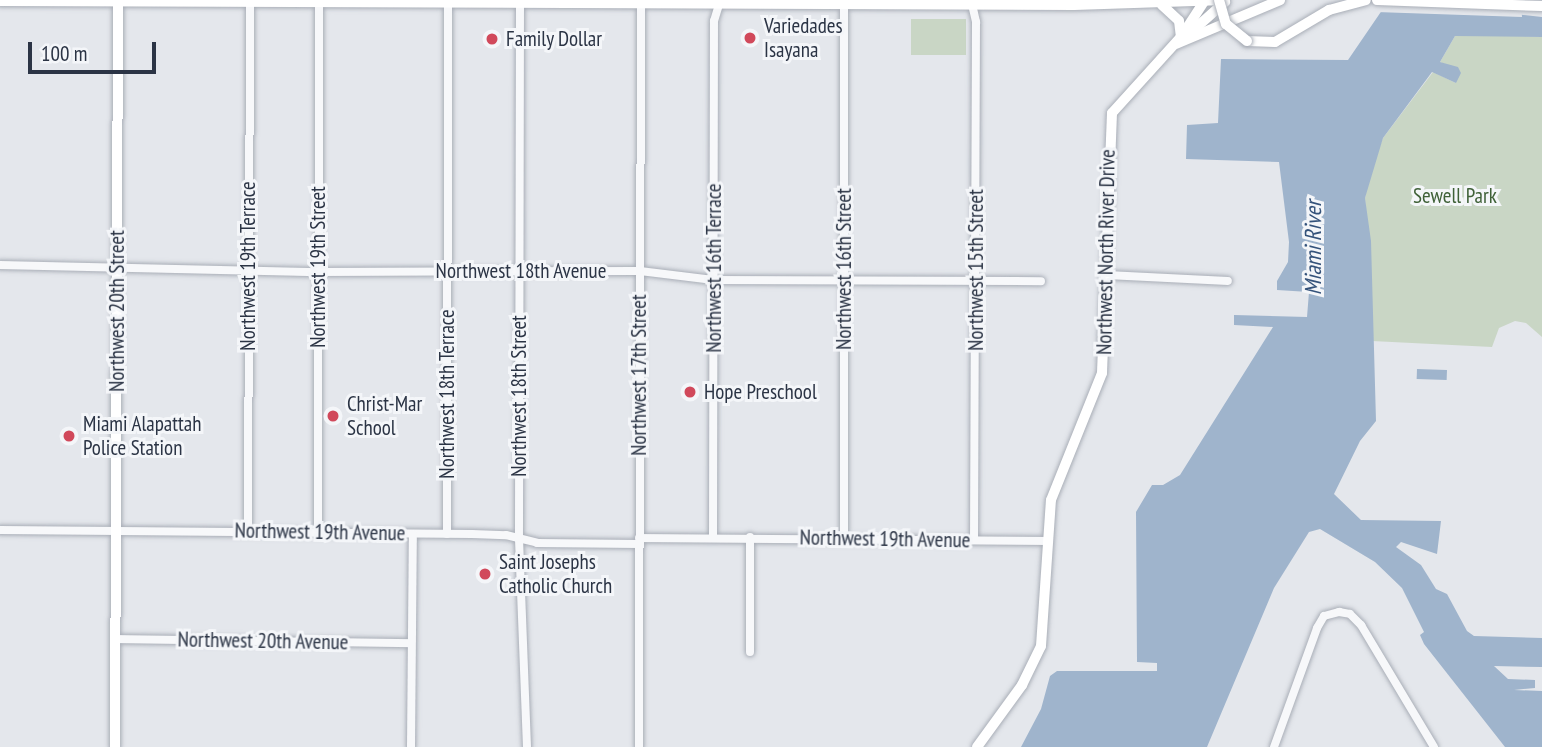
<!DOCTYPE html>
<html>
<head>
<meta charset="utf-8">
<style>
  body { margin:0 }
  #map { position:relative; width:1542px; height:747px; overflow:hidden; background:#e4e7ec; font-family:"PT Sans Narrow",sans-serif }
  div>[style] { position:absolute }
  .green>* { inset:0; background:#c9d6c5; transform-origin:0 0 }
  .water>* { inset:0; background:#9fb4cc; transform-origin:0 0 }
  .pier>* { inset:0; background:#e4e7ec }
  .roads { filter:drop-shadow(0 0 2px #a9aeb7) drop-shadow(0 0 2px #a9aeb7) }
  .street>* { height:8px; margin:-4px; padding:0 4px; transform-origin:4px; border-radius:4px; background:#f7f8fa }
  .secondary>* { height:10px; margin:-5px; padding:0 5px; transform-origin:5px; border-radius:5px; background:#fff }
  .bridges { filter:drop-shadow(0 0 2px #a9aeb7) drop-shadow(0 0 2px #a9aeb7) }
  .secondary-bridge>* { height:10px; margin:-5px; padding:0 5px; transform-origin:5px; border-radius:5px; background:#fff }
  .dots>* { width:19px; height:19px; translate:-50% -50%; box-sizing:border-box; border:4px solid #f4f6f9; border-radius:50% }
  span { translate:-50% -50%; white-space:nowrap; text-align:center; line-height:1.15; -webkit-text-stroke:6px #f4f6f9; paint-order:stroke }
  .poi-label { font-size:21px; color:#2b3445 }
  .left { translate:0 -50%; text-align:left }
  .park-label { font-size:21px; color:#3f6138 }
  .street-label { font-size:21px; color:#2b3445 }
  .water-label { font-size:23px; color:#34527a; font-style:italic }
  .scale { position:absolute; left:28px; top:42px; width:128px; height:32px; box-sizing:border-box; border:4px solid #2b3445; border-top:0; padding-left:9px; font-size:21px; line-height:24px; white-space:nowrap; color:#2b3445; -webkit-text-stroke:5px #f4f6f9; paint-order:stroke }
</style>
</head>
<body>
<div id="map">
  <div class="green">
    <i style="left:911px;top:19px;width:55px;height:36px"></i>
    <i style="clip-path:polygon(1462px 32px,1542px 37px,1542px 337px,1526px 323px,1515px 321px,1499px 328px,1492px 347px,1372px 341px,1365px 198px,1369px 173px,1383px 138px,1433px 72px,1456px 83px,1451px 67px,1440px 62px,1455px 36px)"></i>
  </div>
  <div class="water">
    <i style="clip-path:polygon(1389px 0,1542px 17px,1542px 37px,1455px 36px,1440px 62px,1458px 67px,1461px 73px,1456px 83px,1432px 72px,1383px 138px,1365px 198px,1371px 241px,1376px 421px,1360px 441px,1334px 494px,1361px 520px,1441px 521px,1437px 554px,1401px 542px,1396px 547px,1421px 565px,1436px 589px,1447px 594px,1467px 631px,1474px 636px,1542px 638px,1542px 667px,1494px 666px,1508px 679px,1535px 680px,1535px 688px,1514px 690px,1542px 691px,1542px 747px,1505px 747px,1424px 644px,1420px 635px,1424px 632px,1402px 588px,1375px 562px,1320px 529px,1309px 532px,1274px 588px,1207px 747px,1021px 747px,1041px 709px,1050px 676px,1057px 671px,1157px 671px,1157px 663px,1137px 662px,1136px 512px,1152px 485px,1163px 485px,1180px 475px,1273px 327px,1234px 325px,1234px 315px,1307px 317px,1309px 292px,1277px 290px,1277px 281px,1288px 262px,1289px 242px,1279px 162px,1186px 159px,1187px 125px,1218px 123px,1221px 59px,1348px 60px)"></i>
    <i style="left:1417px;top:369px;width:30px;height:10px;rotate:2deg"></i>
  </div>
  <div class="pier">
    <i style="clip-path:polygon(1385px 0,1521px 0,1522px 17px,1376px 12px)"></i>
  </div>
  <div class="roads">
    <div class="street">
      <i style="left:844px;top:0;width:539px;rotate:90deg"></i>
      <i style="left:971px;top:0;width:23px;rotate:77deg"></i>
      <i style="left:976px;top:22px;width:518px;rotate:90.22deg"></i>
      <i style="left:520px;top:3px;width:536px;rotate:90.11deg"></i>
      <i style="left:519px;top:539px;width:208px;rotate:87.8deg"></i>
      <i style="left:0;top:265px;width:319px;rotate:1.3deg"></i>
      <i style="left:319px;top:272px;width:321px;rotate:-0.2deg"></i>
      <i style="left:640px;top:271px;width:74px;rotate:7deg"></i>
      <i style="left:713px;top:280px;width:328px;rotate:0.2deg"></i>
      <i style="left:1107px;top:275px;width:121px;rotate:2.8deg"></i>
      <i style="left:0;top:530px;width:472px;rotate:0.5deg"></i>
      <i style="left:472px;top:534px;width:34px;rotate:2deg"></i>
      <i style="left:506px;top:535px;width:32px;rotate:14deg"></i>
      <i style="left:537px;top:543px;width:102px;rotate:0.6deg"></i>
      <i style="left:248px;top:531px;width:531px;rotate:-89.78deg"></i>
      <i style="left:318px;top:533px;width:531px;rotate:-89.89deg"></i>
      <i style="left:447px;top:534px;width:532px;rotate:-89.89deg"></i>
      <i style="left:713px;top:537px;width:516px;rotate:-89.89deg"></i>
      <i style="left:714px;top:21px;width:21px;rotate:-73deg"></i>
      <i style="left:639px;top:538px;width:408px;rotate:0.4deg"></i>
      <i style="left:116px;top:639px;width:295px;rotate:0.8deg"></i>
      <i style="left:750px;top:652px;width:115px;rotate:-90deg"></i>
      <i style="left:411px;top:747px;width:213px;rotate:-89.5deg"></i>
      <i style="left:639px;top:747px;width:744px;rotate:-89.85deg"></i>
      <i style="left:1274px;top:747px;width:127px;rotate:-70.1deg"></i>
      <i style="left:1317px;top:628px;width:14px;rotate:-60deg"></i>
      <i style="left:1324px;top:616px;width:16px;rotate:-15deg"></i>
      <i style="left:1339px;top:612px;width:11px;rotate:10deg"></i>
      <i style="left:1350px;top:614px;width:16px;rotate:45deg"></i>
      <i style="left:1361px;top:625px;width:142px;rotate:59.1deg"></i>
    </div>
    <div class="secondary">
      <i style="left:1377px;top:0;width:165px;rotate:2.1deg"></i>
      <i style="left:0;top:1px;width:1074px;rotate:0.21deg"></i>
      <i style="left:1074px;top:5px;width:150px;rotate:-1.9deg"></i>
      <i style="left:1162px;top:5px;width:23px;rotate:43deg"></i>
      <i style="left:1179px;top:21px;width:16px;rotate:83deg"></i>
      <i style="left:1190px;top:33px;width:47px;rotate:-41.5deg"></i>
      <i style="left:1247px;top:41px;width:28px;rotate:2deg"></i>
      <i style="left:1275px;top:42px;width:63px;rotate:-30.7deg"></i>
      <i style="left:1329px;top:10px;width:38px;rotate:-15deg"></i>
      <i style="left:1176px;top:44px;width:113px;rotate:-22.9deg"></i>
      <i style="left:115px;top:747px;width:747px;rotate:-89.77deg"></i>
      <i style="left:977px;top:747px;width:77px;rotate:-54deg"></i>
      <i style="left:1022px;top:685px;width:43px;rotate:-64deg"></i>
      <i style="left:1041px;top:646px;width:146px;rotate:-86.1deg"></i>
      <i style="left:1051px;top:500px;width:137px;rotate:-68.1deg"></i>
      <i style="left:1102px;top:373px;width:260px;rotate:-87.8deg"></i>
      <i style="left:1112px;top:113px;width:103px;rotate:-47.8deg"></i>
      <i style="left:1181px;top:37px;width:44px;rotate:-57deg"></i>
    </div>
  </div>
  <div class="bridges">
    <div class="secondary-bridge">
      <i style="left:1219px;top:0;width:25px;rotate:74deg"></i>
      <i style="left:1226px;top:24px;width:27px;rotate:39deg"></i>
    </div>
  </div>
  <div class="dots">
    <i style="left:750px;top:38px;background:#d1495b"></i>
    <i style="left:492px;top:39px;background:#d1495b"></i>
    <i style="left:690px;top:392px;background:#d1495b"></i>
    <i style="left:333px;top:416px;background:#d1495b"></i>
    <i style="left:69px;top:436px;background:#d1495b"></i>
    <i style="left:485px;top:574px;background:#d1495b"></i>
  </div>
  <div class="poi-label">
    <span class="left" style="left:764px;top:38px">Variedades<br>Isayana</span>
    <span class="left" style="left:506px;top:39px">Family Dollar</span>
    <span class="left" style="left:704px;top:392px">Hope Preschool</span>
    <span class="left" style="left:347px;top:416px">Christ-Mar<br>School</span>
    <span class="left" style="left:83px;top:436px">Miami Alapattah<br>Police Station</span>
    <span class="left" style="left:499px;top:574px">Saint Josephs<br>Catholic Church</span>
  </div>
  <div class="park-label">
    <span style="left:1455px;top:196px">Sewell Park</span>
  </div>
  <div class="street-label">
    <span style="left:1106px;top:252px;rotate:-89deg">Northwest North River Drive</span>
    <span style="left:248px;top:266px;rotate:-90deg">Northwest 19th Terrace</span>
    <span style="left:318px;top:267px;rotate:-90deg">Northwest 19th Street</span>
    <span style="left:714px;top:268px;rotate:-90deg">Northwest 16th Terrace</span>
    <span style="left:844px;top:269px;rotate:-90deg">Northwest 16th Street</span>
    <span style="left:976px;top:270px;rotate:-90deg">Northwest 15th Street</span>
    <span style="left:521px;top:271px">Northwest 18th Avenue</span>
    <span style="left:117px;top:311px;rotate:-90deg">Northwest 20th Street</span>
    <span style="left:639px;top:375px;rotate:-90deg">Northwest 17th Street</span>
    <span style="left:447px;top:394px;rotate:-90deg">Northwest 18th Terrace</span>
    <span style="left:519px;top:396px;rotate:-90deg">Northwest 18th Street</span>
    <span style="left:320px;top:532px;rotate:1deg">Northwest 19th Avenue</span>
    <span style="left:885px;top:539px;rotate:1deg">Northwest 19th Avenue</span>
    <span style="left:263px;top:641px;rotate:1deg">Northwest 20th Avenue</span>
  </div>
  <div class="water-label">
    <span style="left:1313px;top:248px;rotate:-90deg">Miami River</span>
  </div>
  <div class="scale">100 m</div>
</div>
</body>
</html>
